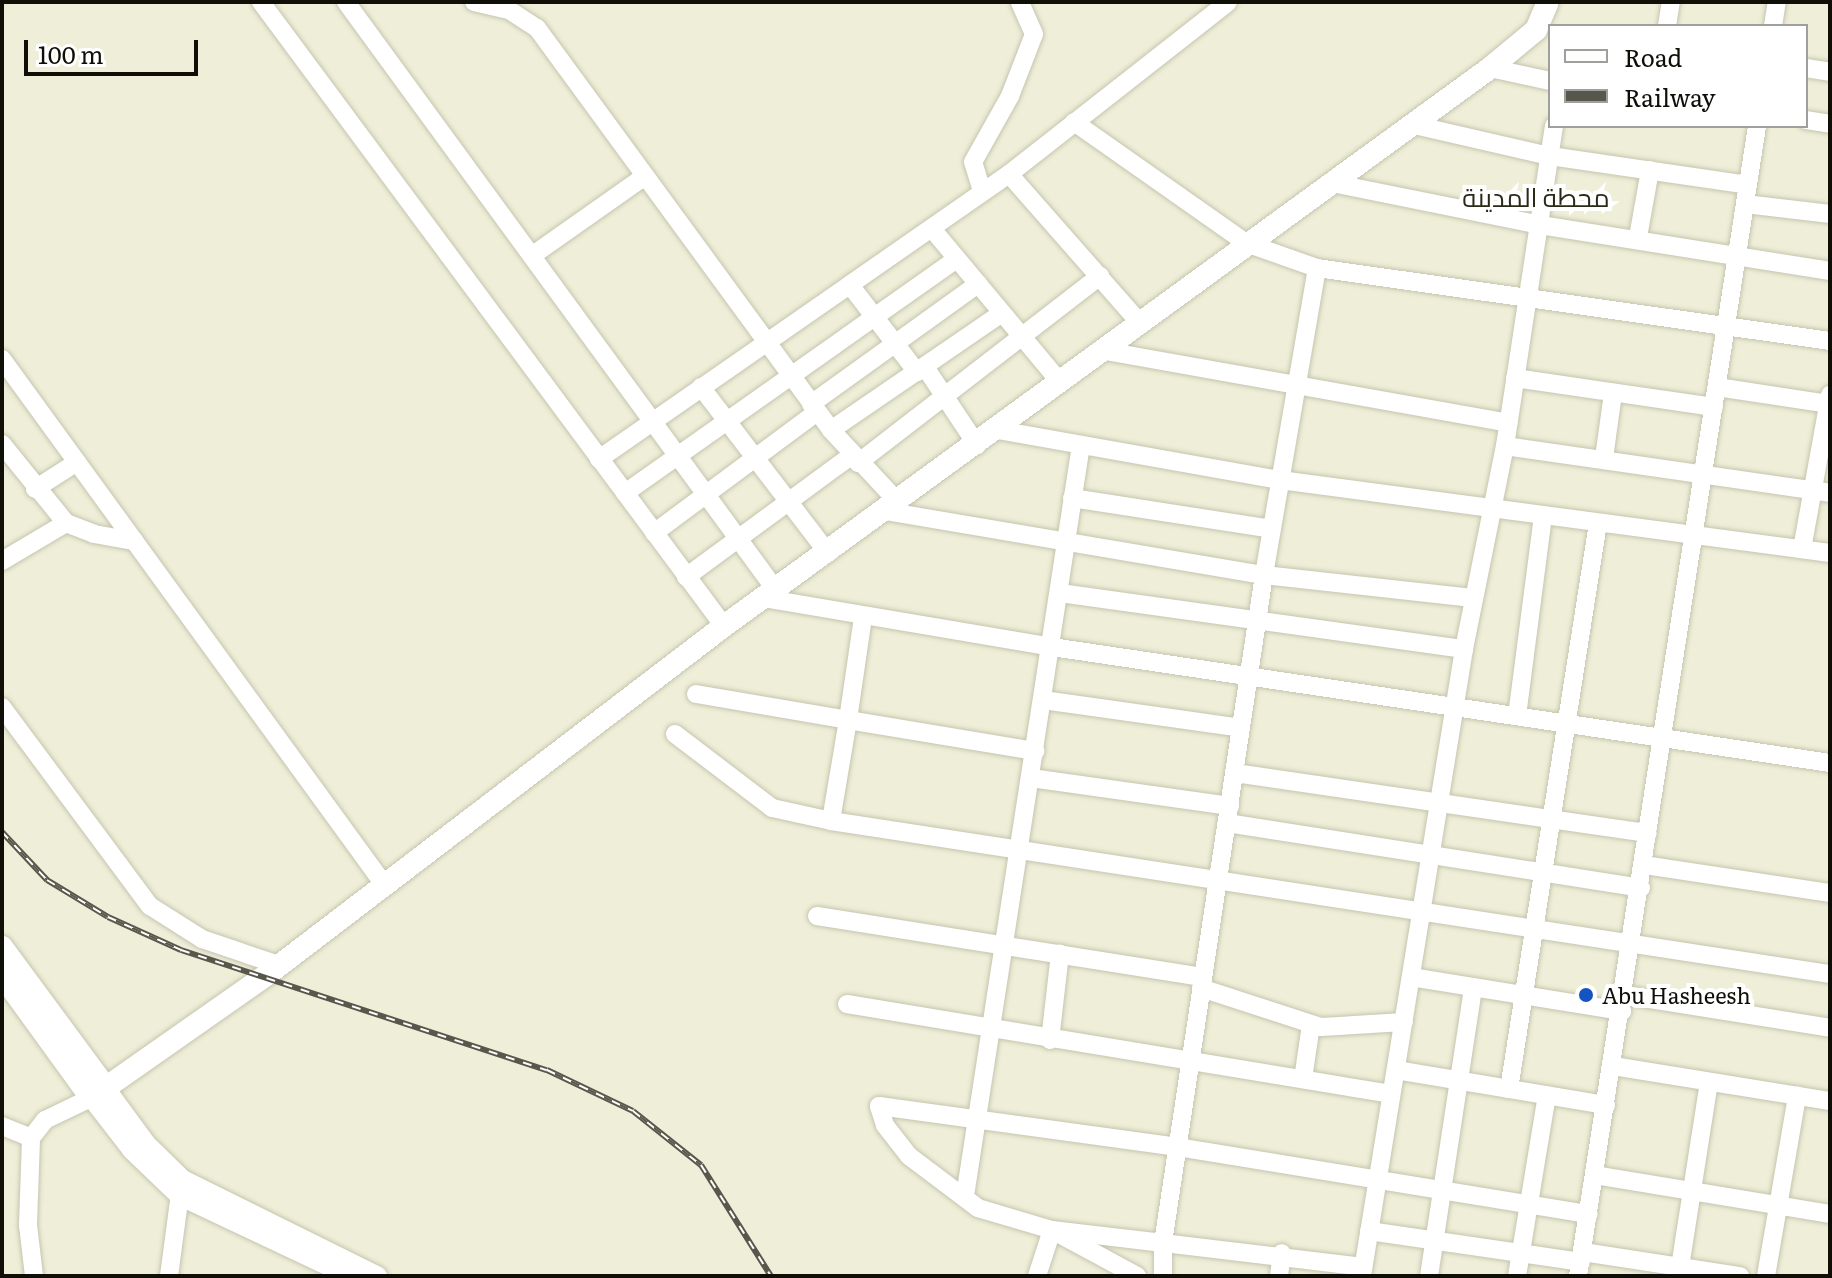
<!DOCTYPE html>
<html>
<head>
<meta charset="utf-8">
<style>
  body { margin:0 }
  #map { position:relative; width:1832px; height:1278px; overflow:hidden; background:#efeed8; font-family:Literata,Cairo,serif }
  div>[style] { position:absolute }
  .roads { filter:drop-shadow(0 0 2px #c6c5af) drop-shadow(0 0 2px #c6c5af) }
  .minor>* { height:18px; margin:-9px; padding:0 9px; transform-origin:9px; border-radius:9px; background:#fff }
  .major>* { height:22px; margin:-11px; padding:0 11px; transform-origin:11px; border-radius:11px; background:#fff }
  .rail>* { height:6px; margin-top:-3px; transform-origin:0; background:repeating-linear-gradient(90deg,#fff 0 9px,#58574c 0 18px); box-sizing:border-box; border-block:2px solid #58574c }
  .dots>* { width:22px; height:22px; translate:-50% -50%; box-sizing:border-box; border:4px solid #fff; border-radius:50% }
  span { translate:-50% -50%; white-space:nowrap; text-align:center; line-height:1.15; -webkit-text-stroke:8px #fff; paint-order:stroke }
  .poi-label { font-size:22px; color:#0f0f08 }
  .left { translate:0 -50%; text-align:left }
  .quarter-label { font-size:26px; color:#2b2a19 }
  .frame { position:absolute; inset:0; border:4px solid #0f0f08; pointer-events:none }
  .legend { position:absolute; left:1548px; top:24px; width:260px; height:104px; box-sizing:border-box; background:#fff; border:2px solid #9f9f9c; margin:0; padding:10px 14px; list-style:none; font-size:24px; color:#0f0f08 }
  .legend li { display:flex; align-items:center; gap:16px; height:40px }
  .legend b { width:40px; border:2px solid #9f9f9c }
  .scale { position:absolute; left:24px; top:40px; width:174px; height:36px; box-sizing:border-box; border:4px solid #0f0f08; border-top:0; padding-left:10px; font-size:24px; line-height:28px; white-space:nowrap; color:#0f0f08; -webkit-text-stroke:6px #fff; paint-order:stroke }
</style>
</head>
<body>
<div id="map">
  <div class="roads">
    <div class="minor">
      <i style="left:261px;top:2px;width:777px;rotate:53.43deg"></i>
      <i style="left:346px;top:2px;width:727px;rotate:53.84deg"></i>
      <i style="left:474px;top:2px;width:36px;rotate:13deg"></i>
      <i style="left:509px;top:10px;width:33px;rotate:33deg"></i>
      <i style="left:537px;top:28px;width:498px;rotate:53.8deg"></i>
      <i style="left:831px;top:430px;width:98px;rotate:47.1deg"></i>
      <i style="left:1667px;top:26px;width:24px;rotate:-81deg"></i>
      <i style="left:1773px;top:26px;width:24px;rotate:-81deg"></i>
      <i style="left:1490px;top:68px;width:61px;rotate:12.2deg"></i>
      <i style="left:1806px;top:68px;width:24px;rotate:9deg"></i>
      <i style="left:1806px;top:120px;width:24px;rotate:9deg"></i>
      <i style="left:1074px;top:122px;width:210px;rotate:35.1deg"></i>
      <i style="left:1246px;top:243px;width:75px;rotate:19.4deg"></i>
      <i style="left:1317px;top:268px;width:518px;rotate:8.1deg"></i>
      <i style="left:1410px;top:124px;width:144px;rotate:12.9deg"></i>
      <i style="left:1550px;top:156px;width:200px;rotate:8.3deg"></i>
      <i style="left:1009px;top:174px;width:197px;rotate:48.7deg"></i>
      <i style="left:1332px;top:183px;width:212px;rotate:11.4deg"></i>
      <i style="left:1540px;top:225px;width:294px;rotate:9deg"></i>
      <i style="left:982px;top:191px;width:30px;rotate:-107deg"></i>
      <i style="left:973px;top:162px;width:76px;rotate:-60.7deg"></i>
      <i style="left:1010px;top:96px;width:66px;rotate:-68.8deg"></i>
      <i style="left:1034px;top:34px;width:35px;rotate:-114deg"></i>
      <i style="left:1745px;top:204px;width:86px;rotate:6.7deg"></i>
      <i style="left:933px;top:230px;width:198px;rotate:50.1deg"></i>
      <i style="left:1638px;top:237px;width:68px;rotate:-79.8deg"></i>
      <i style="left:533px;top:255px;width:137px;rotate:-35.2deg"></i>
      <i style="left:1317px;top:268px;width:312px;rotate:99.8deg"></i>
      <i style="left:1264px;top:575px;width:676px;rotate:98.6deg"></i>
      <i style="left:1163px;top:1243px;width:201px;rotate:6.8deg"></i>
      <i style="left:850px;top:285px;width:110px;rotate:52.4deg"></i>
      <i style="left:1100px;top:350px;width:415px;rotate:10.1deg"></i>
      <i style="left:2px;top:359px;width:648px;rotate:53.98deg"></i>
      <i style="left:925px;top:367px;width:94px;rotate:56.3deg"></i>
      <i style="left:1515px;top:378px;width:201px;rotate:8.3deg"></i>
      <i style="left:701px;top:387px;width:209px;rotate:52.6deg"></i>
      <i style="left:1717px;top:387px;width:114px;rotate:8.6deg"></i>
      <i style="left:811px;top:404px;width:206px;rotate:-35.7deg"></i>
      <i style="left:831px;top:430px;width:207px;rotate:-34.4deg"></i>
      <i style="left:998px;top:430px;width:286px;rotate:10.1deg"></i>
      <i style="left:1280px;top:480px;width:555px;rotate:7.56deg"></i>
      <i style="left:2px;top:444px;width:102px;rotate:51deg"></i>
      <i style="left:66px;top:523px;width:30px;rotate:21deg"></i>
      <i style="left:94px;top:534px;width:41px;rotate:9.9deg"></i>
      <i style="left:1505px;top:446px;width:328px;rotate:8.2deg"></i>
      <i style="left:1604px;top:458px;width:66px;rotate:-82.1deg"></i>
      <i style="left:599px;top:459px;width:499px;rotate:-34.8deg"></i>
      <i style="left:1009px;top:174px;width:278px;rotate:-38.1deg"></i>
      <i style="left:858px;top:463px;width:306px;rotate:-37.7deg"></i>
      <i style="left:35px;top:489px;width:50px;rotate:-32.7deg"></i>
      <i style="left:625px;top:493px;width:406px;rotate:-35.2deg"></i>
      <i style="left:1072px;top:498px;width:202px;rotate:8.8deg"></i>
      <i style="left:885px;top:511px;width:384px;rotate:9.6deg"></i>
      <i style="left:1264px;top:575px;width:210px;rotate:6.3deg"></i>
      <i style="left:654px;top:533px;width:203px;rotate:-36.6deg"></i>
      <i style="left:1802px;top:549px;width:157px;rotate:-79.7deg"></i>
      <i style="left:2px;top:561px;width:74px;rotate:-30.7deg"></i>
      <i style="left:686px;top:577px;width:205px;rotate:-36.3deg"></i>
      <i style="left:1060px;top:593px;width:408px;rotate:7.9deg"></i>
      <i style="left:763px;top:598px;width:293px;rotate:9.6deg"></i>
      <i style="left:1052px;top:647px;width:787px;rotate:8.48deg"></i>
      <i style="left:863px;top:617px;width:104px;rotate:98.3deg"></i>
      <i style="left:848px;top:720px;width:190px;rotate:9.4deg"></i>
      <i style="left:696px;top:694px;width:154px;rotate:9.7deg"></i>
      <i style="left:848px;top:720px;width:102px;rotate:99.6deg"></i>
      <i style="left:831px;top:821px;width:1011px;rotate:8.71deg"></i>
      <i style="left:1043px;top:700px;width:200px;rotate:8deg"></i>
      <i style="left:2px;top:707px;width:248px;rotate:53.4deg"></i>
      <i style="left:150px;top:906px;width:62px;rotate:32.4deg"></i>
      <i style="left:202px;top:939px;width:81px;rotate:18.7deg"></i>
      <i style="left:1517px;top:716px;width:201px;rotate:-82.6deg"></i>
      <i style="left:675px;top:734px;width:122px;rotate:37.3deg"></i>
      <i style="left:772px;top:808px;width:60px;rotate:12.4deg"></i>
      <i style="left:1235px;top:773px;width:417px;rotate:8.3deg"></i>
      <i style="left:1031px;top:778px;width:201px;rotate:8deg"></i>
      <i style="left:1227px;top:823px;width:419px;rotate:8.9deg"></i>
      <i style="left:1644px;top:865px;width:188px;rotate:8.6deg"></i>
      <i style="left:817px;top:916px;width:390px;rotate:9deg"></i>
      <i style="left:1411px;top:977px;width:214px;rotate:9.2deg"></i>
      <i style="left:1201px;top:988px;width:126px;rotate:18deg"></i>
      <i style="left:1321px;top:1027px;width:83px;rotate:-3.4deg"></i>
      <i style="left:1625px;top:995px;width:208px;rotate:9.1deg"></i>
      <i style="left:847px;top:1004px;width:551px;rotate:9.39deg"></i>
      <i style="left:1050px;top:1040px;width:87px;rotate:-83.4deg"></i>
      <i style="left:1613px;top:1066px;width:220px;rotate:9.2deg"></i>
      <i style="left:1396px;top:1070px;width:213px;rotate:9.5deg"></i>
      <i style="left:1303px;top:1079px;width:55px;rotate:-81.6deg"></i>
      <i style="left:106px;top:1088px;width:69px;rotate:53.8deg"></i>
      <i style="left:147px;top:1144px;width:50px;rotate:44.2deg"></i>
      <i style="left:183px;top:1179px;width:218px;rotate:26.4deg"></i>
      <i style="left:1509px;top:1089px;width:573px;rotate:-81.06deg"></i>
      <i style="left:2px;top:1126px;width:31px;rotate:22deg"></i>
      <i style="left:1595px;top:1175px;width:238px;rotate:9.4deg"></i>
      <i style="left:965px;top:1196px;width:760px;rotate:-81.22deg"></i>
      <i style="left:1369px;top:1231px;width:214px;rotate:8.3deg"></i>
      <i style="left:1583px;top:1252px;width:159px;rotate:8.7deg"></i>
      <i style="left:1680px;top:1267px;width:187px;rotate:-81.1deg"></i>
      <i style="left:34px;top:1276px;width:51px;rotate:-96.7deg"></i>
      <i style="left:28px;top:1225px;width:87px;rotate:-88deg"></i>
      <i style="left:31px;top:1138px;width:23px;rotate:-52deg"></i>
      <i style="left:45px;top:1120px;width:51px;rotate:-25.6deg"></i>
      <i style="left:91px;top:1098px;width:67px;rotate:52.3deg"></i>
      <i style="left:132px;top:1151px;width:65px;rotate:43.8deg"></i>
      <i style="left:179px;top:1196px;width:187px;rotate:25.3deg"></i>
      <i style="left:169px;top:1276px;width:91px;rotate:-82.4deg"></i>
      <i style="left:1037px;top:1276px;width:48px;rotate:-71.9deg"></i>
      <i style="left:1052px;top:1230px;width:97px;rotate:28.4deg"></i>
      <i style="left:1163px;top:1276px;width:33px;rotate:-90deg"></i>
      <i style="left:1163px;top:1243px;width:112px;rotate:-173.3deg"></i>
      <i style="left:1052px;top:1230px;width:77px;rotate:-163.4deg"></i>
      <i style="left:978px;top:1208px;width:86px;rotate:-143deg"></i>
      <i style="left:909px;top:1156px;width:39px;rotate:-128deg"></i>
      <i style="left:885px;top:1125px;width:20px;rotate:-108deg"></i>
      <i style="left:879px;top:1106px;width:302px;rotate:7.8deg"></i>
      <i style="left:1178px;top:1147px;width:416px;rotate:9.3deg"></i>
      <i style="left:1279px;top:1276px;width:23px;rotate:-83deg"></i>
      <i style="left:1362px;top:1276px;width:635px;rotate:-80.76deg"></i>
      <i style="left:1464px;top:649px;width:207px;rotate:-78.6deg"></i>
      <i style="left:1505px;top:446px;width:324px;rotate:-81.3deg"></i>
      <i style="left:1429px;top:1276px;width:292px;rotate:-81.3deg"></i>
      <i style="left:1517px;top:1276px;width:183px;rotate:-80.6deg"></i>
      <i style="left:1578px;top:1276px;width:1164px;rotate:-81.15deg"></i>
      <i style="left:1766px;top:1276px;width:183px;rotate:-80.2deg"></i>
    </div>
    <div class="major">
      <i style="left:2px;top:947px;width:175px;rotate:53.6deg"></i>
      <i style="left:2px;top:975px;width:152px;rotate:54.1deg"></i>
      <i style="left:91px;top:1098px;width:216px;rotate:-35deg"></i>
      <i style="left:268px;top:974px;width:574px;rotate:-37.35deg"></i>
      <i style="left:724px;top:626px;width:948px;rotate:-36.07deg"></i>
      <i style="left:1490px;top:68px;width:60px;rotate:-39.6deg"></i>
      <i style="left:1536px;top:30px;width:30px;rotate:-67deg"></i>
    </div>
  </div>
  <div class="rail">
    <i style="left:2px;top:832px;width:66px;rotate:46.8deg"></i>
    <i style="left:47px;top:880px;width:71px;rotate:31.2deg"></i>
    <i style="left:108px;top:917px;width:80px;rotate:24.3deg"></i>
    <i style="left:181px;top:950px;width:385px;rotate:18.2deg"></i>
    <i style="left:547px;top:1070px;width:95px;rotate:25.5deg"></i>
    <i style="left:633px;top:1111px;width:87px;rotate:38.5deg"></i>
    <i style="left:701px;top:1165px;width:131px;rotate:57.8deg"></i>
  </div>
  <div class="dots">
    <i style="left:1586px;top:995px;background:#1454c0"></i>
  </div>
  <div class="poi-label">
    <span class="left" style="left:1602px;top:995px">Abu Hasheesh</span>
  </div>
  <div class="quarter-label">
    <span style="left:1536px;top:196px">محطة المدينة</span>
  </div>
  <div class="frame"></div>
  <ul class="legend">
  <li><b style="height:10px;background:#fff"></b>Road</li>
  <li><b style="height:10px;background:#58574c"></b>Railway</li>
  </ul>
  <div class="scale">100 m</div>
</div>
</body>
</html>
